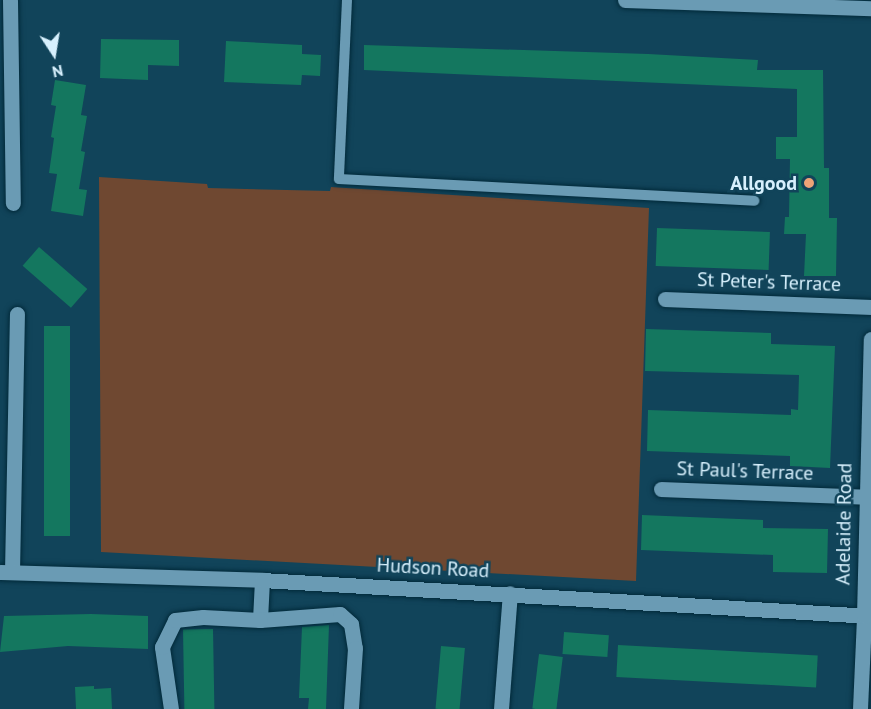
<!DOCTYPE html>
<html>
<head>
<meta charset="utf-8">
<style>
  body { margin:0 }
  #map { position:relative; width:871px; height:709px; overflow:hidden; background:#11445a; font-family:"PT Sans",sans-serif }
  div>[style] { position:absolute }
  .green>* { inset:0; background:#6f4831 }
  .building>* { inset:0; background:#14775f; transform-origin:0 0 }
  .roads { filter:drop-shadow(0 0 2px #022a3a) drop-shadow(0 0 2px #022a3a) }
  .lane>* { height:10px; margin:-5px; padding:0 5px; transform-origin:5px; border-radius:5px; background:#6a9bb4 }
  .street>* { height:15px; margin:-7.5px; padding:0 7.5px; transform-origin:7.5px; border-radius:7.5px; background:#6a9bb4 }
  .secondary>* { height:15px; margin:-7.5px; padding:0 7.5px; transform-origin:7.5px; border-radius:7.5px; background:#6a9bb4 }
  .dots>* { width:16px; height:16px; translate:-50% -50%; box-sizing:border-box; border:3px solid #11445a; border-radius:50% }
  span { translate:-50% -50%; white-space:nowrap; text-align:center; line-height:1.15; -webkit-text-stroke:5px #11445a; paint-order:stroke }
  .poi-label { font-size:20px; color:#d7f0fd; font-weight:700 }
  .right { translate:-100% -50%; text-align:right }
  .street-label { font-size:20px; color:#d7f0fd }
  .north { position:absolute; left:24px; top:24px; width:60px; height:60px; -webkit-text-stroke:4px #11445a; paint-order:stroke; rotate:168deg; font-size:16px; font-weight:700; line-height:24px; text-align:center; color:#d7f0fd }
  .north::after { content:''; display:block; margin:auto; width:21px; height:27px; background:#d7f0fd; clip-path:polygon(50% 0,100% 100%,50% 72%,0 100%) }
</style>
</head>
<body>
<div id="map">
  <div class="green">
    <i style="clip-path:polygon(99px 177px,207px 184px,208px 188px,330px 191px,331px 187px,649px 208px,636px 581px,101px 552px)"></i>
  </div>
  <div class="building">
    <i style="clip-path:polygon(101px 39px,179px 40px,179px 66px,148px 65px,148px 80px,100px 78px)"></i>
    <i style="clip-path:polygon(226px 41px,302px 45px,302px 54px,321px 55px,320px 76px,302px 75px,301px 85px,224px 82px)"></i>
    <i style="clip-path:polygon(364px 45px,648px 54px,758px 60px,757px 70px,823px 70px,824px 168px,829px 168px,829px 218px,837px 218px,836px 276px,804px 276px,806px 234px,784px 234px,785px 217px,789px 217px,790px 159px,776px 159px,776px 137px,797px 137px,797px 89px,364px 70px)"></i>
    <i style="clip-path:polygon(55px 80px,86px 85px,81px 115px,87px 116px,81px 151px,85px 152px,79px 189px,87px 190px,83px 216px,51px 211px,57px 174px,49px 173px,54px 138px,51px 137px,56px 106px,51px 105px)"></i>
    <i style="left:657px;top:228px;width:113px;height:38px;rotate:2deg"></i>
    <i style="left:39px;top:247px;width:64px;height:25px;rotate:41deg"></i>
    <i style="left:44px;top:326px;width:26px;height:210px"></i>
    <i style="clip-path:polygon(646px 329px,771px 333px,771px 344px,835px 346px,830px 468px,790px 466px,790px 456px,647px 451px,648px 410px,791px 415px,791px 409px,798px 410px,799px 375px,645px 371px)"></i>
    <i style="clip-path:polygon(642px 515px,763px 520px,763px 528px,828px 529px,827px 573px,773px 572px,773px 555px,641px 550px)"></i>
    <i style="clip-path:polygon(91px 614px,148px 616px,148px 649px,68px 646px,0 652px,4px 616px)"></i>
    <i style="clip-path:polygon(329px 625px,326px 709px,308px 709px,309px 698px,299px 698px,302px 627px)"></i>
    <i style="left:213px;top:629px;width:80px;height:30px;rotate:89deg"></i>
    <i style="left:564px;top:632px;width:45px;height:22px;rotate:4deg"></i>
    <i style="left:618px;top:645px;width:200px;height:32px;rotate:3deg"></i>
    <i style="left:441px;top:646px;width:24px;height:63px;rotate:5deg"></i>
    <i style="left:539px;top:654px;width:24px;height:55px;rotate:7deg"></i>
    <i style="clip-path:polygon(94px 686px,94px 689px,111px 688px,112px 709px,76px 709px,75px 687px)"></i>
  </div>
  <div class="roads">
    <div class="lane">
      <i style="left:347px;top:0;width:179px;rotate:92.6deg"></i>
      <i style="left:339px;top:179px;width:416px;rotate:3deg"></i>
    </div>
    <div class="street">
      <i style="left:10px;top:0;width:203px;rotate:89.2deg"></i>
      <i style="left:625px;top:0;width:246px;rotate:1.9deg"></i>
      <i style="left:665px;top:299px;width:206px;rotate:2.2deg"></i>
      <i style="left:661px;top:489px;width:204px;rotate:2.2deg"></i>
      <i style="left:12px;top:572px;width:258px;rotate:-88.9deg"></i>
      <i style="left:262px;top:580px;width:40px;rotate:92.9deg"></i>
      <i style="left:260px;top:620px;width:80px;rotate:-4.3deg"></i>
      <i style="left:340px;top:614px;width:15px;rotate:42deg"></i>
      <i style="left:351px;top:624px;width:24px;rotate:81deg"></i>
      <i style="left:355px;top:648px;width:61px;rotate:93.8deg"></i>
      <i style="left:171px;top:709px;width:63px;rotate:-98.3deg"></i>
      <i style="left:162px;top:647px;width:30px;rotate:-64deg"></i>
      <i style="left:175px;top:620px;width:28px;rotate:-6deg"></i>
      <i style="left:203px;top:617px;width:57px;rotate:3deg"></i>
      <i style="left:501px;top:709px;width:116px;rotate:-85.6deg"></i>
      <i style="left:860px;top:709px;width:93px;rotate:-87.5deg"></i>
    </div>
    <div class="secondary">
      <i style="left:0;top:572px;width:262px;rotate:1.7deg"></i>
      <i style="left:262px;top:580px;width:610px;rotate:3.38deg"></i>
      <i style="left:864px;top:616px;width:277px;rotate:-88.6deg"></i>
    </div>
  </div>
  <div class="dots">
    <i style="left:809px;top:183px;background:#efa377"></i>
  </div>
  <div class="poi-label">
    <span class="right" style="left:797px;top:183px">Allgood</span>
  </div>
  <div class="street-label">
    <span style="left:769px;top:282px;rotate:2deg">St Peter's Terrace</span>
    <span style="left:745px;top:471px;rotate:2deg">St Paul's Terrace</span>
    <span style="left:844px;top:524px;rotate:-89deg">Adelaide Road</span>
    <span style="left:433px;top:568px;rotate:3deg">Hudson Road</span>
  </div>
  <div class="north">N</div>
</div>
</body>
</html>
